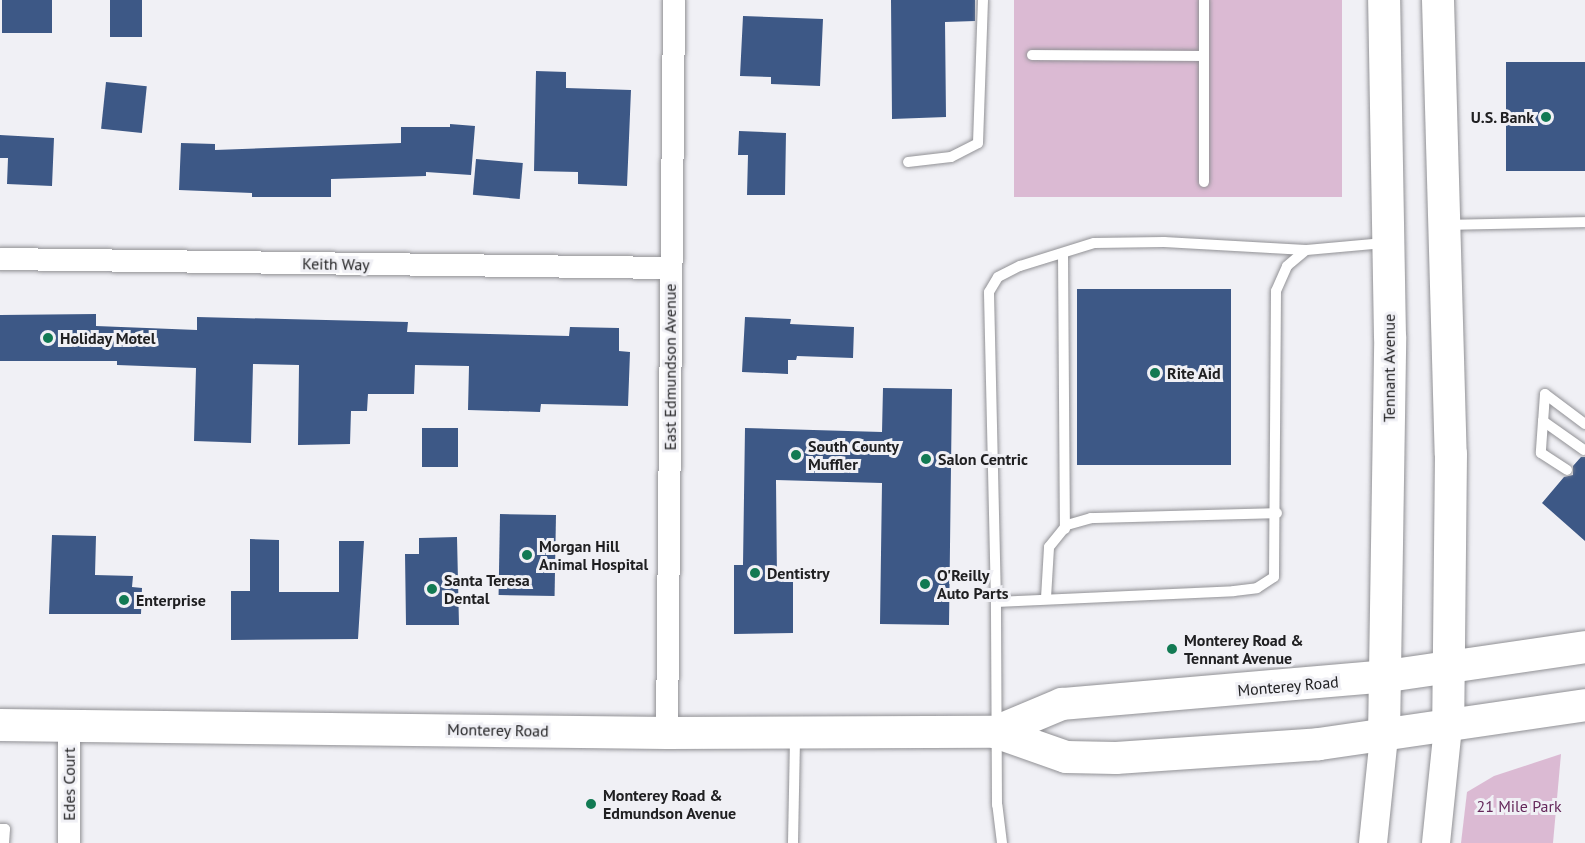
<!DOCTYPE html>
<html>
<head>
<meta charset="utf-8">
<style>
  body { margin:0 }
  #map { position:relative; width:1585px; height:843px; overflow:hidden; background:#f0f0f5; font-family:"PT Sans",sans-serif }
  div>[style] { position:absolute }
  .green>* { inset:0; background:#dbbad3; transform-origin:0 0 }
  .building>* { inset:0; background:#3d5886; transform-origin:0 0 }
  .roads { filter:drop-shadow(0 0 2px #919195) drop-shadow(0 0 2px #919195) }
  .service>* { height:10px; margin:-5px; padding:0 5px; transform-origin:5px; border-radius:5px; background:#fff }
  .minor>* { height:22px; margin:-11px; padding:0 11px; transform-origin:11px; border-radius:11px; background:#fff }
  .tertiary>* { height:28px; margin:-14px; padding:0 14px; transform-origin:14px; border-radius:14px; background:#fff }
  .secondary>* { height:32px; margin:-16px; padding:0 16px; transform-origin:16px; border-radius:16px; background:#fff }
  .dots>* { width:16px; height:16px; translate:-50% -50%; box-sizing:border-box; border:3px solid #f0f0f5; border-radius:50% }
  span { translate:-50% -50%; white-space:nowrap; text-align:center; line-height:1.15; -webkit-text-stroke:6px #f0f0f5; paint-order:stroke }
  .poi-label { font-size:16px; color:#202022; font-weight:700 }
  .right { translate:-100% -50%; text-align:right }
  .left { translate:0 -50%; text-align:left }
  .street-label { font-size:16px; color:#202022 }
  .park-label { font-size:16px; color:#64275a }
</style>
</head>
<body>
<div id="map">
  <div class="green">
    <i style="left:1014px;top:0;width:328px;height:197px"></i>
    <i style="clip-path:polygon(1561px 754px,1553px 843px,1461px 843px,1467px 792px,1494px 776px)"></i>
  </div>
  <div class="building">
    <i style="left:2px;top:0;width:50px;height:33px"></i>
    <i style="left:110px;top:0;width:32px;height:37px"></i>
    <i style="clip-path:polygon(891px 0,975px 0,975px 21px,945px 22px,946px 117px,892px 119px)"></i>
    <i style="clip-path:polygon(743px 16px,823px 19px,820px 86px,771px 84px,771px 77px,740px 76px)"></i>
    <i style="left:1585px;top:62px;width:109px;height:79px;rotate:90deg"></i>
    <i style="clip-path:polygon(536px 71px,566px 72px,566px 88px,631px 90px,627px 186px,578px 184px,578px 172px,534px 171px)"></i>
    <i style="left:106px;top:82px;width:41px;height:47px;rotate:6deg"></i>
    <i style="clip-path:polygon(450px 124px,475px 126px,471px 175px,426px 172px,426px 176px,331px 179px,331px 197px,252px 197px,252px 193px,179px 190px,181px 143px,215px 144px,215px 150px,401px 143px,401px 127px,450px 127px)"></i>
    <i style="clip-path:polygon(739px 131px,786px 133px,785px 195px,747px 195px,748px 155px,738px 155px)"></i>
    <i style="clip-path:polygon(0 135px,54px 138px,52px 186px,7px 184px,8px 158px,0 158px)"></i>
    <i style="left:476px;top:159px;width:47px;height:36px;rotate:5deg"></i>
    <i style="left:1231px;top:289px;width:176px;height:154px;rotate:90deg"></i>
    <i style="clip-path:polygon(96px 314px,96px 326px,197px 330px,197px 317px,408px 322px,407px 332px,569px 336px,570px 327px,619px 328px,619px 351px,630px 352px,628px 406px,541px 404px,540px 412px,468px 410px,469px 366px,415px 365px,414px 394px,368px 394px,367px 411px,351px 411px,350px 444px,298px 445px,299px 365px,253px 364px,251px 443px,194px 441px,196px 368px,117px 365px,117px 361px,0 361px,0 315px)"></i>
    <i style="clip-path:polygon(745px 317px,791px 319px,790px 324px,854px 327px,853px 358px,797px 356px,796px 360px,788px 360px,788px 374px,742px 372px)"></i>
    <i style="clip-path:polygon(883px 388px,952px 389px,949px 625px,880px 624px,882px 483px,776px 480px,777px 580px,793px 580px,793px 633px,734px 634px,734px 565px,743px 565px,745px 428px,882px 432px)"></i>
    <i style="left:458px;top:428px;width:39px;height:36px;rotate:90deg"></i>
    <i style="clip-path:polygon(1581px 457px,1585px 457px,1585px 541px,1542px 503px,1564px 477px,1573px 475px,1573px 466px)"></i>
    <i style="left:500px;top:514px;width:56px;height:81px;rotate:1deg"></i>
    <i style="clip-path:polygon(52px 535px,96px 536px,95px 575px,133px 576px,132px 587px,142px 588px,141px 614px,49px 614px)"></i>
    <i style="clip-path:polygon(457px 537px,459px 625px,406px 625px,405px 554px,419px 554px,419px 538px)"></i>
    <i style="clip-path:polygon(250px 539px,279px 540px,279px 592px,339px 592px,339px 541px,364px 541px,358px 639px,231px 640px,231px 591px,250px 591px)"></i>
  </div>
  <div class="roads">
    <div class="service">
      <i style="left:1032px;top:55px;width:172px;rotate:0.3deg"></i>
      <i style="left:908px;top:162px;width:43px;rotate:-6.6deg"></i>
      <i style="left:951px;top:157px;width:30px;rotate:-27deg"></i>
      <i style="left:978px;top:143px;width:143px;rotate:-88deg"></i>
      <i style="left:1204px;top:182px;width:182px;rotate:-90deg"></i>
      <i style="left:1447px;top:225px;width:138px;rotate:-1.2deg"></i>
      <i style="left:1063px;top:254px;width:275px;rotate:89.6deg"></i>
      <i style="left:1545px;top:394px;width:27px;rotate:94deg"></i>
      <i style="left:1543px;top:421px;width:50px;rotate:35.3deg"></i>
      <i style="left:1545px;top:394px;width:50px;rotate:36.9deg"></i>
      <i style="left:1543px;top:421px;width:32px;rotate:94deg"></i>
      <i style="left:1541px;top:453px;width:31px;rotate:33deg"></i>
      <i style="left:1046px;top:598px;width:51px;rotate:-86.6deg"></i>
      <i style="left:1049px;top:547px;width:28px;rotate:-51deg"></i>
      <i style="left:1067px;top:525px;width:25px;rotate:-16deg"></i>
      <i style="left:1091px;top:518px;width:186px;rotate:-1.5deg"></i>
      <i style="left:996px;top:602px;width:310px;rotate:-91.3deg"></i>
      <i style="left:989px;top:292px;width:17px;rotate:-59deg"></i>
      <i style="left:998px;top:277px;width:25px;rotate:-27deg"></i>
      <i style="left:1020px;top:266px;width:77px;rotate:-17.3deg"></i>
      <i style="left:1094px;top:243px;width:70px;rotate:-0.8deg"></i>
      <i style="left:1164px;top:242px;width:142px;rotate:3.2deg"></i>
      <i style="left:0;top:829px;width:5px"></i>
      <i style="left:5px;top:829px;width:14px;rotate:94deg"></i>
      <i style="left:793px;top:843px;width:109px;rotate:-88.9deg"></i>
      <i style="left:1002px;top:843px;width:38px;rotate:-97deg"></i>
      <i style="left:997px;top:805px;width:203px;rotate:-90.3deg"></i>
      <i style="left:996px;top:602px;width:238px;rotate:-2.6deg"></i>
      <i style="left:1234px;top:591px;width:23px;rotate:-7deg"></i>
      <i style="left:1257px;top:588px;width:20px;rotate:-33deg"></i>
      <i style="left:1274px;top:577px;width:286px;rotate:-89.6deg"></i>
      <i style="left:1276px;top:291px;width:27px;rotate:-66deg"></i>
      <i style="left:1287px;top:266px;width:25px;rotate:-40deg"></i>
      <i style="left:1306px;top:250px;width:79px;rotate:-5.1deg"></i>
    </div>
    <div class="minor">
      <i style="left:0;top:259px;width:671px;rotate:0.77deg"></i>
      <i style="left:667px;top:733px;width:733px;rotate:-89.45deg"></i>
      <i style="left:69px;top:843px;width:118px;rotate:-90deg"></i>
    </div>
    <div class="tertiary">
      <i style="left:1373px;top:843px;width:108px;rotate:-84.1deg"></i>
      <i style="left:1436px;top:843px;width:117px;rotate:-84.1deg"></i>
    </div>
    <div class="secondary">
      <i style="left:1438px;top:0;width:454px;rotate:88.4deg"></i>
      <i style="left:1451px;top:454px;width:273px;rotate:90.6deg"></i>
      <i style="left:0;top:725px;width:667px;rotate:0.69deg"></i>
      <i style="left:667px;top:733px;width:328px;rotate:-0.2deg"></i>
      <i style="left:995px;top:732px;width:75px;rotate:19.4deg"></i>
      <i style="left:1066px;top:757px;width:50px;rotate:1.1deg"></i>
      <i style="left:1116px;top:758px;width:203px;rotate:-3.9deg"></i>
      <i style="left:1319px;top:744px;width:269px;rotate:-8.3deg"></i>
      <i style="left:995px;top:732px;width:73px;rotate:-22.7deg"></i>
      <i style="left:1062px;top:704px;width:326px;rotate:-4.9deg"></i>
      <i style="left:1387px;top:676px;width:200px;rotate:-8.3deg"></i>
      <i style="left:1384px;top:736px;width:399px;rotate:-89.1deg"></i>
      <i style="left:1390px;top:337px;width:337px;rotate:-91deg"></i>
    </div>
  </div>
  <div class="dots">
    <i style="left:1546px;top:117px;background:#127a53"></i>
    <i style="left:48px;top:338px;background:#127a53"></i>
    <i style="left:1155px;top:373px;background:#127a53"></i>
    <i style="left:796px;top:455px;background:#127a53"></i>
    <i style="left:926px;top:459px;background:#127a53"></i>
    <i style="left:527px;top:555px;background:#127a53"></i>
    <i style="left:755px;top:573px;background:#127a53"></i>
    <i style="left:925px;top:584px;background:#127a53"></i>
    <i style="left:432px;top:589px;background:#127a53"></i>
    <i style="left:124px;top:600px;background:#127a53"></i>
    <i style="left:1172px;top:649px;background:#127a53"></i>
    <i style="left:591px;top:804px;background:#127a53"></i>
  </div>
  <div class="poi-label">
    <span class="right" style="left:1534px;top:117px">U.S. Bank</span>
    <span class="left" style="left:60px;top:338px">Holiday Motel</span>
    <span class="left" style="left:1167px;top:373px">Rite Aid</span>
    <span class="left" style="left:808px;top:455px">South County<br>Muffler</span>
    <span class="left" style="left:938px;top:459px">Salon Centric</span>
    <span class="left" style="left:539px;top:555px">Morgan Hill<br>Animal Hospital</span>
    <span class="left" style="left:767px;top:573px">Dentistry</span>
    <span class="left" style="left:937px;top:584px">O'Reilly<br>Auto Parts</span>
    <span class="left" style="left:444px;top:589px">Santa Teresa<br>Dental</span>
    <span class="left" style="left:136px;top:600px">Enterprise</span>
    <span class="left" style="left:1184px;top:649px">Monterey Road &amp;<br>Tennant Avenue</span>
    <span class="left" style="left:603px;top:804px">Monterey Road &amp;<br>Edmundson Avenue</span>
  </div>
  <div class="street-label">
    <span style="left:336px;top:264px;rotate:1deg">Keith Way</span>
    <span style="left:670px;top:367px;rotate:-90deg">East Edmundson Avenue</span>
    <span style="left:1389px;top:368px;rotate:-90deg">Tennant Avenue</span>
    <span style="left:1288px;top:686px;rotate:-5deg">Monterey Road</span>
    <span style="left:498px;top:730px;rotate:1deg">Monterey Road</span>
    <span style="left:69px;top:784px;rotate:-90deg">Edes Court</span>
  </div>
  <div class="park-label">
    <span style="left:1519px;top:806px">21 Mile Park</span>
  </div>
</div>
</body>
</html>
